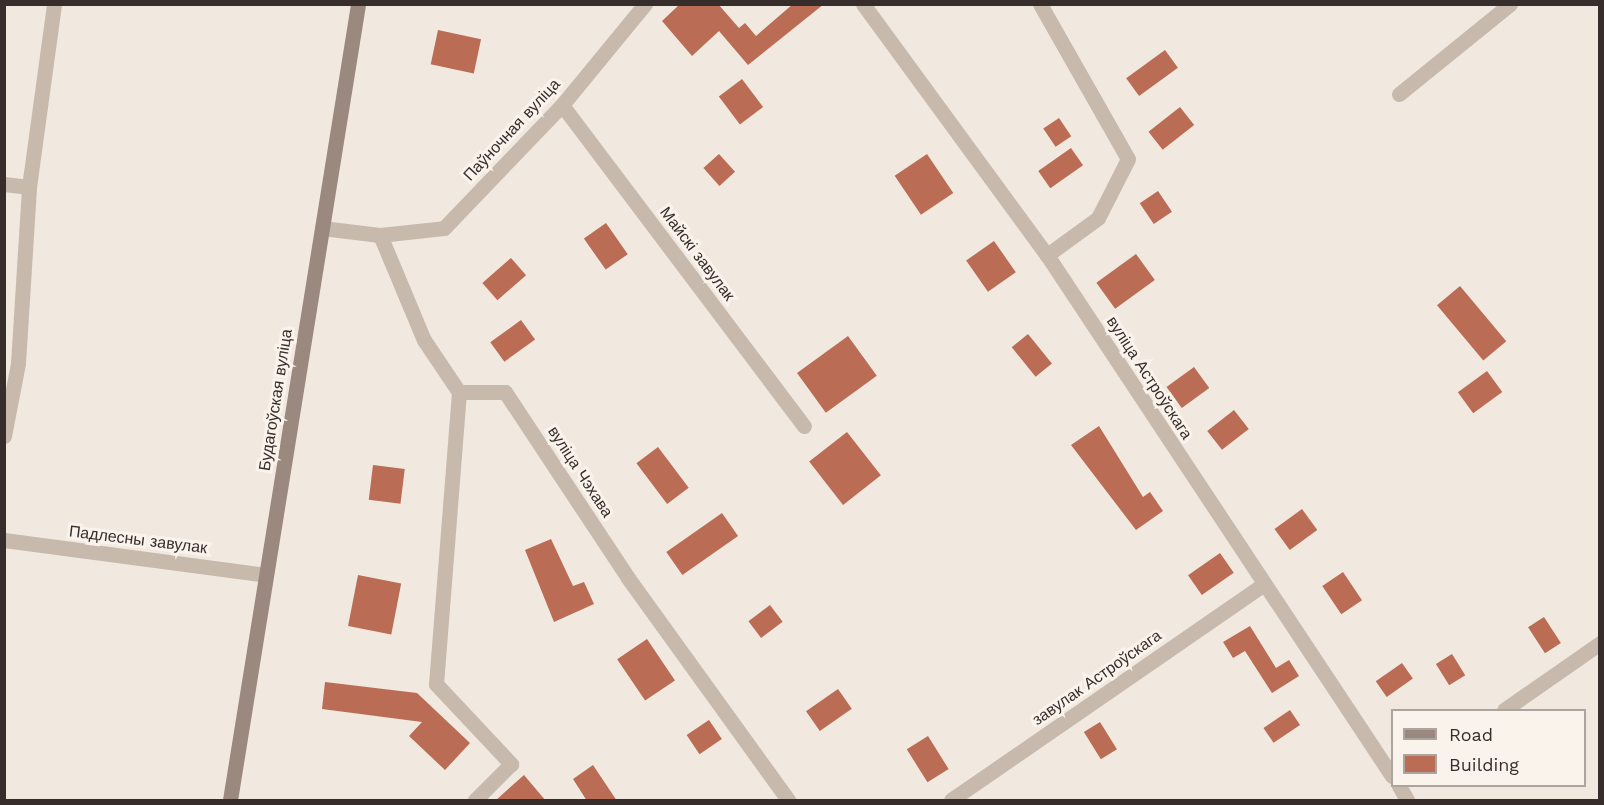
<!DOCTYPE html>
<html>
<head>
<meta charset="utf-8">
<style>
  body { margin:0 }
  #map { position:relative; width:1604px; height:805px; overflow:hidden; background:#f1e9e0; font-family:"Work Sans",sans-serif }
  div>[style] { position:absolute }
  .building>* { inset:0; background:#ba6c55; transform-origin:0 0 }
  .street>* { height:15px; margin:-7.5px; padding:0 7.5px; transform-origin:7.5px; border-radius:7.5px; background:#c8b9ad }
  .secondary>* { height:15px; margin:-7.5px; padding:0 7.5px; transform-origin:7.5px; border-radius:7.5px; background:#9b887e }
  span { translate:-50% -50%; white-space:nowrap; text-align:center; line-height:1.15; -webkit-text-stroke:6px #f9f3ec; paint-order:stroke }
  .street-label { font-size:16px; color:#372e2b }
  .frame { position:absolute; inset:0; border:6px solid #372e2b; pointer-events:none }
  .legend { position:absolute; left:1391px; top:709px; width:195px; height:78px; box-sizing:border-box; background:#f9f3ec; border:2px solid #aba49f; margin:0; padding:8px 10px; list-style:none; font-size:18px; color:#372e2b }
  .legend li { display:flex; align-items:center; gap:12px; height:30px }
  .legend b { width:30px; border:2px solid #aba49f }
</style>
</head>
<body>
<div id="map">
  <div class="building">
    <i style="clip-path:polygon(680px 4px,718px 4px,739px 28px,745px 23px,756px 36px,793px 4px,824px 4px,748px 65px,719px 31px,692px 56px,662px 21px)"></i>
    <i style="left:438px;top:30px;width:44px;height:35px;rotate:12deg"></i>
    <i style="left:1165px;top:50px;width:22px;height:48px;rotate:54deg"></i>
    <i style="left:742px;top:79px;width:35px;height:29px;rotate:53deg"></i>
    <i style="left:1180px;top:107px;width:23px;height:40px;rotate:52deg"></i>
    <i style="left:1059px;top:118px;width:22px;height:19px;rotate:56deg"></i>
    <i style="left:1071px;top:148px;width:21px;height:40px;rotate:55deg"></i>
    <i style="left:719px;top:154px;width:24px;height:21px;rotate:48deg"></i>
    <i style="left:927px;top:154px;width:47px;height:39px;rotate:56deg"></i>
    <i style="left:1158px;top:191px;width:25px;height:22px;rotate:56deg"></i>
    <i style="left:606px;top:223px;width:38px;height:27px;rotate:55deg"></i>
    <i style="left:994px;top:241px;width:38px;height:34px;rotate:55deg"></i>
    <i style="left:1136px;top:254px;width:32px;height:49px;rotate:54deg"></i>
    <i style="left:511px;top:258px;width:23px;height:38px;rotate:49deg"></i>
    <i style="left:1460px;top:286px;width:72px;height:30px;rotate:50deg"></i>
    <i style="left:521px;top:320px;width:24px;height:38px;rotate:54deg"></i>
    <i style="left:1028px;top:334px;width:38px;height:21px;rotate:51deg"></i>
    <i style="left:848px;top:336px;width:49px;height:63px;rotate:54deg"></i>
    <i style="left:1194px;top:367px;width:26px;height:34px;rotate:54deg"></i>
    <i style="left:1487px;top:371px;width:26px;height:36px;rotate:54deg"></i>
    <i style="left:1234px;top:410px;width:24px;height:34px;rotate:52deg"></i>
    <i style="clip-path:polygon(1099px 426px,1143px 497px,1150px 492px,1163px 511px,1136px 530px,1071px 445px)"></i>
    <i style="left:847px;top:432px;width:55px;height:48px;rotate:52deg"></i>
    <i style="left:658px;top:447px;width:51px;height:27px;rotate:53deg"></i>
    <i style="left:373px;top:465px;width:32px;height:35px;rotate:7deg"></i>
    <i style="left:1302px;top:509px;width:26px;height:34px;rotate:54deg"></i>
    <i style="left:722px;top:513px;width:28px;height:68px;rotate:55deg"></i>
    <i style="clip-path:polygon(551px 539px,573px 586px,584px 582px,594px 604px,554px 622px,525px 550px)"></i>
    <i style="left:1220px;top:553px;width:24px;height:39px;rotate:55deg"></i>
    <i style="left:1343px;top:572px;width:34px;height:25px;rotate:56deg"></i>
    <i style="left:358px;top:575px;width:44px;height:52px;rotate:11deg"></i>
    <i style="left:770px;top:605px;width:21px;height:27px;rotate:53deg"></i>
    <i style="left:1544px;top:617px;width:31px;height:19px;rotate:57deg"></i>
    <i style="clip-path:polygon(1250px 626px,1276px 668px,1289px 660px,1299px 676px,1272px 693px,1245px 651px,1233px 658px,1223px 642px)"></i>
    <i style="left:647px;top:639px;width:50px;height:36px;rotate:56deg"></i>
    <i style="left:1452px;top:654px;width:25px;height:19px;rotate:58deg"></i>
    <i style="left:1402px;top:663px;width:19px;height:32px;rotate:55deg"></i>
    <i style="clip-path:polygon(325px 682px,417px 693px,470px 743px,445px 770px,409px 736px,422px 722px,322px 709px)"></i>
    <i style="left:838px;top:689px;width:24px;height:39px;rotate:55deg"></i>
    <i style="left:1290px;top:710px;width:18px;height:32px;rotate:56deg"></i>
    <i style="left:709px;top:720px;width:23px;height:27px;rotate:56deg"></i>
    <i style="left:1100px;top:722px;width:32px;height:19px;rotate:58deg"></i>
    <i style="left:928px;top:736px;width:39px;height:25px;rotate:58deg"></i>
    <i style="clip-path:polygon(593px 765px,617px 801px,587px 801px,573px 779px)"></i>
    <i style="clip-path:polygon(524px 775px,546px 801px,495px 801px)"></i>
  </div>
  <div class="street">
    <i style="left:863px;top:4px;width:311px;rotate:53.8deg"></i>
    <i style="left:1040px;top:4px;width:178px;rotate:60.4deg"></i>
    <i style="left:1128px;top:159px;width:66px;rotate:117deg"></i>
    <i style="left:1098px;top:218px;width:63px;rotate:144deg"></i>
    <i style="left:1047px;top:255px;width:625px;rotate:56.49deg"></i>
    <i style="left:1399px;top:94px;width:143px;rotate:-39deg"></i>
    <i style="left:562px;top:105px;width:402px;rotate:53deg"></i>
    <i style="left:4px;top:184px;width:25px;rotate:7deg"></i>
    <i style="left:322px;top:228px;width:58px;rotate:6.9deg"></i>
    <i style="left:380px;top:235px;width:114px;rotate:67.3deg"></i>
    <i style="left:424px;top:340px;width:63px;rotate:56.1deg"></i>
    <i style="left:459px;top:392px;width:46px"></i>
    <i style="left:505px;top:392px;width:223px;rotate:56.5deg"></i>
    <i style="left:628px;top:578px;width:274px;rotate:54.2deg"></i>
    <i style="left:380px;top:235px;width:64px;rotate:-6.2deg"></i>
    <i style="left:444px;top:228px;width:170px;rotate:-46.2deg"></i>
    <i style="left:562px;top:105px;width:131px;rotate:-50.6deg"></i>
    <i style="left:459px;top:392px;width:293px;rotate:94.5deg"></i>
    <i style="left:436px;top:684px;width:110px;rotate:46.8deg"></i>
    <i style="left:511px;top:764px;width:51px;rotate:135deg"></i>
    <i style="left:4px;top:436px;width:74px;rotate:-79.1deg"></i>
    <i style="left:18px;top:363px;width:176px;rotate:-86.4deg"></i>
    <i style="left:29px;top:187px;width:185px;rotate:-82.2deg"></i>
    <i style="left:4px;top:540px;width:264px;rotate:7.6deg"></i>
    <i style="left:1504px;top:710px;width:117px;rotate:-34.9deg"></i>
    <i style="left:1399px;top:786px;width:16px;rotate:60deg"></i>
    <i style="left:951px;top:800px;width:379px;rotate:-34.6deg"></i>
  </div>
  <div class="secondary">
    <i style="left:230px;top:800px;width:806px;rotate:-80.86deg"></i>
  </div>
  <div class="street-label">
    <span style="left:512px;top:130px;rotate:-47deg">Паўночная вуліца</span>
    <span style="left:697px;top:254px;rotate:53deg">Майскі завулак</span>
    <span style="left:1149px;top:378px;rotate:57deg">вуліца Астроўскага</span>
    <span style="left:276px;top:400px;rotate:-81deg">Будагоўская вуліца</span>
    <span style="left:580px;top:472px;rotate:57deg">вуліца Чэхава</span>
    <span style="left:138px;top:540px;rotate:7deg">Падлесны завулак</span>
    <span style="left:1097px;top:678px;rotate:-35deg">завулак Астроўскага</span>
  </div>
  <div class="frame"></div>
  <ul class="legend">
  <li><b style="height:8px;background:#9b887e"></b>Road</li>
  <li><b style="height:16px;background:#ba6c55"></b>Building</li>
  </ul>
</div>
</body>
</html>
